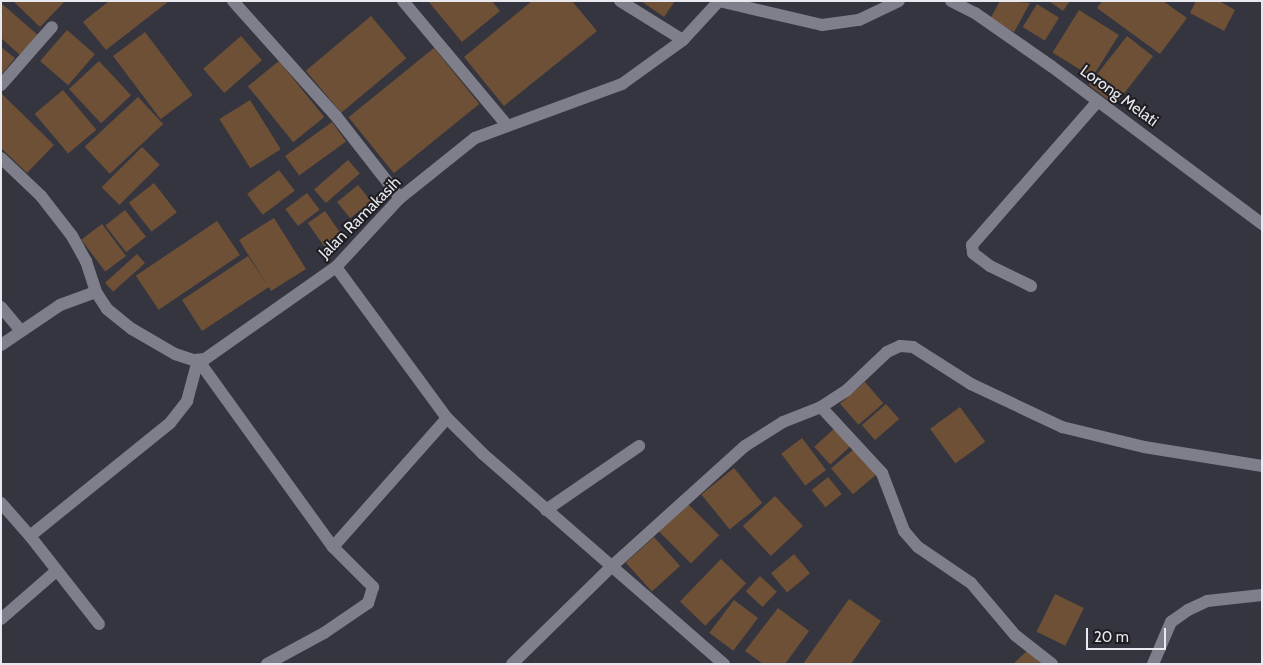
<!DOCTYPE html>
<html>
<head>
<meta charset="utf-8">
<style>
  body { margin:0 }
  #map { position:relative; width:1263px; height:665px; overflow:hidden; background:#35353f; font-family:Cabin,sans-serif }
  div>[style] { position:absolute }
  .building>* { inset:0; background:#6d5036; transform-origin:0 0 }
  .street>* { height:12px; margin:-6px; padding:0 6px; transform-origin:6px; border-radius:6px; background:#7f7f8b }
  span { translate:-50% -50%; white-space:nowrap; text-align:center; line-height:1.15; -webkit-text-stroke:4px #1d1d22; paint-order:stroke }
  .street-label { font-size:16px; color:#e8e8ef }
  .frame { position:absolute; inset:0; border:2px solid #e8e8ef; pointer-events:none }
  .scale { position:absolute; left:1086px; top:628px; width:80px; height:22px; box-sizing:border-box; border:2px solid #e8e8ef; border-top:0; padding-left:6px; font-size:15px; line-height:18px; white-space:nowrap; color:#e8e8ef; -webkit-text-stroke:4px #1d1d22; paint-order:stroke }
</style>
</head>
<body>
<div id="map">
  <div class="building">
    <i style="clip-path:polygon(13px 1px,65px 1px,40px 27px)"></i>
    <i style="clip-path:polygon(109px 1px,169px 1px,106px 50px,83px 22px)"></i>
    <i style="clip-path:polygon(428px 1px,492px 1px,500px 11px,462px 42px)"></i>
    <i style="clip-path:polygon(532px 1px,572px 1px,597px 31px,504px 106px,464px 57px)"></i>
    <i style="clip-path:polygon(641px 1px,675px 1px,664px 17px)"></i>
    <i style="clip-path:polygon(1000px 1px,1030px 3px,1014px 32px,990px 19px)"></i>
    <i style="clip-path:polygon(1049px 1px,1070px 1px,1063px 11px)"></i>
    <i style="clip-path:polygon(1102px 1px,1163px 1px,1187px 18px,1160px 54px,1097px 8px)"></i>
    <i style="clip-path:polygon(1196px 1px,1219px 1px,1235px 10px,1224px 31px,1190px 13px)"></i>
    <i style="clip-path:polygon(1px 3px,39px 36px,21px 56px,1px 38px)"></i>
    <i style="left:1037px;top:4px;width:26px;height:27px;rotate:32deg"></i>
    <i style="left:1079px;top:10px;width:47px;height:50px;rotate:32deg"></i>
    <i style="left:371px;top:16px;width:55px;height:85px;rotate:50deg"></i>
    <i style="left:67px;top:30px;width:37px;height:41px;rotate:41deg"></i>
    <i style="left:145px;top:32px;width:79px;height:40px;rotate:53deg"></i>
    <i style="left:241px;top:36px;width:32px;height:50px;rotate:49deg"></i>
    <i style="left:1127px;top:36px;width:33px;height:62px;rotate:38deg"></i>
    <i style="clip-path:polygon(1px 47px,15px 58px,1px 75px)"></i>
    <i style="left:434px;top:48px;width:72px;height:110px;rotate:51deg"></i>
    <i style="left:99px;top:61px;width:47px;height:41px;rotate:47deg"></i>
    <i style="left:279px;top:61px;width:72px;height:40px;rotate:51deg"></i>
    <i style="left:63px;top:90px;width:52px;height:37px;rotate:50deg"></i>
    <i style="clip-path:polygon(1px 93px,54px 145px,27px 173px,1px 148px)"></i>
    <i style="left:138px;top:97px;width:37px;height:73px;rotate:47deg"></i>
    <i style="left:250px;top:100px;width:58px;height:36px;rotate:58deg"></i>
    <i style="left:332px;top:122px;width:24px;height:58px;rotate:54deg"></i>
    <i style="left:142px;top:147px;width:25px;height:57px;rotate:45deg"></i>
    <i style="left:348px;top:160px;width:18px;height:45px;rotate:49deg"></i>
    <i style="left:279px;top:170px;width:26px;height:40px;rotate:53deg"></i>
    <i style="left:154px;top:183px;width:37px;height:32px;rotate:52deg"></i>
    <i style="left:358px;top:185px;width:21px;height:27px;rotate:51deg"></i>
    <i style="left:307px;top:193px;width:21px;height:27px;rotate:53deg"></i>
    <i style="left:125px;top:210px;width:34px;height:25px;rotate:52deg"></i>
    <i style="left:325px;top:211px;width:29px;height:21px;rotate:55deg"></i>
    <i style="clip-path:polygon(274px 218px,306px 269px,271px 291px,269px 287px,202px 331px,182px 300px,248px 256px,268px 286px,239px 240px)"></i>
    <i style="left:217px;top:221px;width:41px;height:98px;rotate:56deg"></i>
    <i style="left:102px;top:224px;width:40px;height:26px;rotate:53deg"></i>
    <i style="left:137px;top:254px;width:12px;height:43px;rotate:48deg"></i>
    <i style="left:865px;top:382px;width:28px;height:33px;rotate:49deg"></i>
    <i style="left:886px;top:404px;width:20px;height:32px;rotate:49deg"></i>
    <i style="left:960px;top:407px;width:43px;height:37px;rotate:54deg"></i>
    <i style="left:835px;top:428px;width:24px;height:28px;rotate:48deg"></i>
    <i style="left:802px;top:438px;width:40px;height:26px;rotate:53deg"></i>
    <i style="left:854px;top:449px;width:34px;height:30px;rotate:50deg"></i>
    <i style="left:734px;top:468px;width:45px;height:42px;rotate:51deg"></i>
    <i style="left:828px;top:477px;width:22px;height:21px;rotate:51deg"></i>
    <i style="left:775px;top:496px;width:41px;height:44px;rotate:47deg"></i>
    <i style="left:686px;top:502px;width:47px;height:40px;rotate:45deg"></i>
    <i style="left:654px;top:537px;width:39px;height:38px;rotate:48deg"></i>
    <i style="left:794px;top:554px;width:25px;height:30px;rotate:50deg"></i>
    <i style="left:721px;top:559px;width:35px;height:59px;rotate:44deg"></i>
    <i style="left:760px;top:576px;width:23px;height:21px;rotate:43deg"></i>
    <i style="left:1055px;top:594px;width:32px;height:42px;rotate:26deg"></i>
    <i style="clip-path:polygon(849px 599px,881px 621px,851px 664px,803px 664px)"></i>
    <i style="left:734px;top:600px;width:30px;height:41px;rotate:37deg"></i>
    <i style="clip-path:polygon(778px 608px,809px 631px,785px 664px,763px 664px,745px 651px)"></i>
    <i style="clip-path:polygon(1028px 650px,1041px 664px,1013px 664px)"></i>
  </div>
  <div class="street">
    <i style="left:233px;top:1px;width:154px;rotate:48.2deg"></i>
    <i style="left:336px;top:116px;width:104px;rotate:52deg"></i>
    <i style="left:403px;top:1px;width:160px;rotate:50.1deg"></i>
    <i style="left:620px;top:1px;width:74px;rotate:31.8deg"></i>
    <i style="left:951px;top:1px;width:27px;rotate:27deg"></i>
    <i style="left:975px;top:13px;width:93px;rotate:34.9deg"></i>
    <i style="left:1051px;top:66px;width:264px;rotate:36.8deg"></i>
    <i style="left:1px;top:85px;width:77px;rotate:-48.7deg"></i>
    <i style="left:1px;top:158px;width:55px;rotate:43.5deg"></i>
    <i style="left:41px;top:196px;width:51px;rotate:52.2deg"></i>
    <i style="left:72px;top:236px;width:29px;rotate:61deg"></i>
    <i style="left:86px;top:261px;width:33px;rotate:72deg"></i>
    <i style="left:336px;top:267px;width:187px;rotate:53.7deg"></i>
    <i style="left:447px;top:418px;width:51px;rotate:45deg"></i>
    <i style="left:483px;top:454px;width:320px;rotate:41.1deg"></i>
    <i style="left:1031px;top:286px;width:46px;rotate:-154deg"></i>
    <i style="left:990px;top:266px;width:21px;rotate:-143deg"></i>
    <i style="left:973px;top:253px;width:8px;rotate:-97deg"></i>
    <i style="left:972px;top:245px;width:191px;rotate:-48.8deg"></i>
    <i style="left:1px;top:307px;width:31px;rotate:50deg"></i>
    <i style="left:1px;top:345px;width:71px;rotate:-34.1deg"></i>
    <i style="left:60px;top:305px;width:38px;rotate:-20deg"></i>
    <i style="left:96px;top:292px;width:20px;rotate:57deg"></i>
    <i style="left:107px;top:309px;width:32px;rotate:39deg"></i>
    <i style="left:132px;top:329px;width:50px;rotate:30.2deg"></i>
    <i style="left:175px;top:354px;width:20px;rotate:18deg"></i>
    <i style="left:194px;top:360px;width:11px;rotate:-5deg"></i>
    <i style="left:205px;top:359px;width:160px;rotate:-35.1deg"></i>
    <i style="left:336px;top:267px;width:94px;rotate:-47.2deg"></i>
    <i style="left:400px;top:198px;width:96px;rotate:-38.7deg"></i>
    <i style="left:475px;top:138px;width:157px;rotate:-20.2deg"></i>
    <i style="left:622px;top:84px;width:75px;rotate:-35.8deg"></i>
    <i style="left:683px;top:40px;width:53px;rotate:-47.3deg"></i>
    <i style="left:719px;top:1px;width:106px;rotate:13.1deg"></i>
    <i style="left:822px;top:25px;width:37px;rotate:-8deg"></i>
    <i style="left:859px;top:20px;width:44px;rotate:-25.4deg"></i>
    <i style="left:198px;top:360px;width:231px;rotate:54.2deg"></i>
    <i style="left:333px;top:547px;width:57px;rotate:45deg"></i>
    <i style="left:373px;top:587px;width:17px;rotate:107deg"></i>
    <i style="left:368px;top:603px;width:53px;rotate:145.7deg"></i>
    <i style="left:324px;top:633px;width:65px;rotate:151.5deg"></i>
    <i style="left:821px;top:407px;width:90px;rotate:47.3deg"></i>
    <i style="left:882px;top:473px;width:62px;rotate:69.2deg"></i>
    <i style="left:904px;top:531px;width:21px;rotate:49deg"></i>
    <i style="left:918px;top:547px;width:64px;rotate:34.2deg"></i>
    <i style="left:971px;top:583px;width:68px;rotate:49.8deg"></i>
    <i style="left:1015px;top:635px;width:47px;rotate:38.1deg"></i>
    <i style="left:1px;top:503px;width:44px;rotate:48.7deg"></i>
    <i style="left:546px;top:510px;width:113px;rotate:-34.5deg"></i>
    <i style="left:333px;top:547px;width:172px;rotate:-48.5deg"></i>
    <i style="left:1px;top:619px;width:72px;rotate:-41deg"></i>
    <i style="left:99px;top:624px;width:112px;rotate:-128.1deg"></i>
    <i style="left:30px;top:536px;width:180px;rotate:-38.9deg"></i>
    <i style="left:170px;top:423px;width:28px;rotate:-52deg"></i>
    <i style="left:187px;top:401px;width:42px;rotate:-75deg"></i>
    <i style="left:512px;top:664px;width:139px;rotate:-44.4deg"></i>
    <i style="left:611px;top:567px;width:181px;rotate:-42.1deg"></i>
    <i style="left:745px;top:446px;width:45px;rotate:-32.3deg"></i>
    <i style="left:783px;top:422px;width:41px;rotate:-21.5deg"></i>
    <i style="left:821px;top:407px;width:31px;rotate:-33deg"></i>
    <i style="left:847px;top:390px;width:55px;rotate:-43.5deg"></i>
    <i style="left:887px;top:352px;width:14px;rotate:-25deg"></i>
    <i style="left:900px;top:346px;width:13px;rotate:4deg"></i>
    <i style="left:913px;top:347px;width:69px;rotate:32.5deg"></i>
    <i style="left:971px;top:384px;width:101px;rotate:25.3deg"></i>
    <i style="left:1062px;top:427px;width:84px;rotate:13.7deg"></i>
    <i style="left:1144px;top:447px;width:120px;rotate:9.1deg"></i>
    <i style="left:1153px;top:664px;width:46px;rotate:-66.8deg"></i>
    <i style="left:1171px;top:622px;width:21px;rotate:-35deg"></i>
    <i style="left:1188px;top:610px;width:21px;rotate:-25deg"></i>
    <i style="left:1207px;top:601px;width:55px;rotate:-6.2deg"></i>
  </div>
  <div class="street-label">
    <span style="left:1119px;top:96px;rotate:36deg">Lorong Melati</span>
    <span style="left:360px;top:218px;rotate:-45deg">Jalan Ramakasih</span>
  </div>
  <div class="frame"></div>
  <div class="scale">20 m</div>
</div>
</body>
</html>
